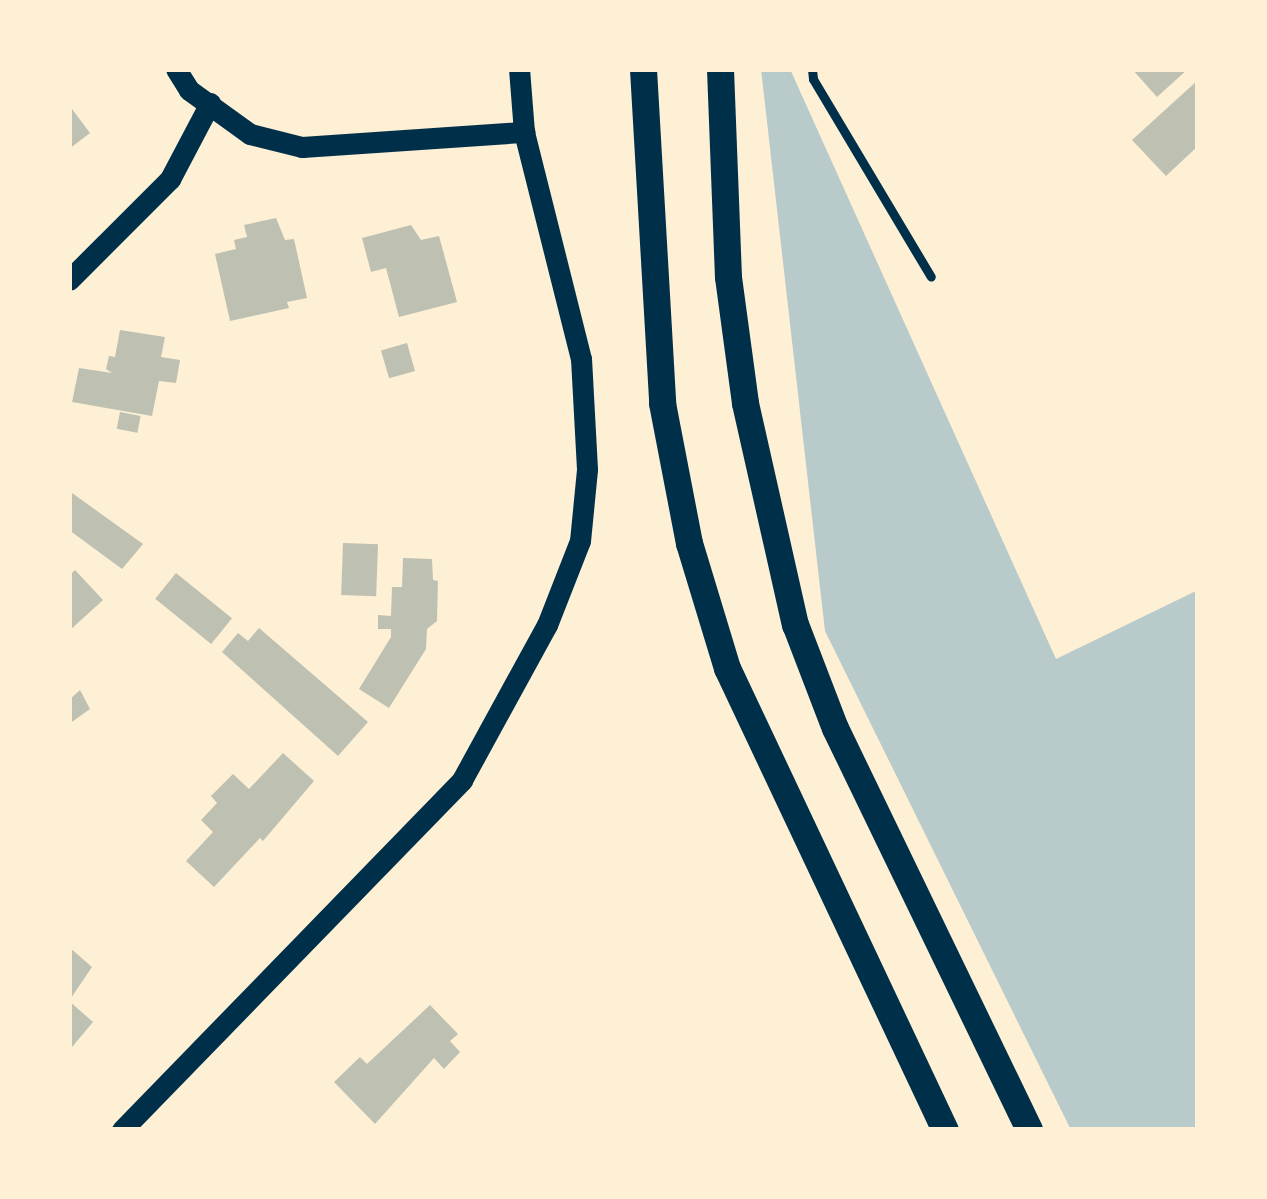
<!DOCTYPE html>
<html>
<head>
<meta charset="utf-8">
<style>
  body { margin:0 }
  #map { position:relative; width:1267px; height:1199px; overflow:hidden; background:#fdf0d5; font-family:"Space Grotesk",sans-serif }
  div>[style] { position:absolute }
  .green>* { inset:0; background:#b9caca }
  .building>* { inset:0; background:#bec0b2; transform-origin:0 0 }
  .service>* { height:9px; margin:-4.5px; padding:0 4.5px; transform-origin:4.5px; border-radius:4.5px; background:#003049 }
  .tertiary>* { height:21px; margin:-10.5px; padding:0 10.5px; transform-origin:10.5px; border-radius:10.5px; background:#003049 }
  .primary>* { height:27px; margin:-13.5px; padding:0 13.5px; transform-origin:13.5px; border-radius:13.5px; background:#003049 }
  span { translate:-50% -50%; white-space:nowrap; text-align:center; line-height:1.15; -webkit-text-stroke:9px #fdf0d5; paint-order:stroke }
  .frame { position:absolute; inset:0; border:72px solid #fdf0d5; pointer-events:none }
</style>
</head>
<body>
<div id="map">
  <div class="green">
    <i style="clip-path:polygon(761px 69px,790px 69px,1056px 659px,1198px 590px,1198px 1130px,1071px 1130px,825px 631px)"></i>
  </div>
  <div class="building">
    <i style="clip-path:polygon(1132px 69px,1188px 69px,1157px 97px)"></i>
    <i style="clip-path:polygon(1198px 80px,1198px 146px,1166px 176px,1132px 140px)"></i>
    <i style="clip-path:polygon(69px 105px,90px 133px,69px 149px)"></i>
    <i style="clip-path:polygon(276px 218px,285px 240px,294px 239px,307px 298px,287px 302px,289px 308px,230px 321px,215px 254px,236px 249px,234px 240px,247px 237px,244px 225px)"></i>
    <i style="clip-path:polygon(411px 225px,421px 240px,439px 236px,457px 302px,399px 317px,386px 268px,371px 272px,362px 238px)"></i>
    <i style="clip-path:polygon(120px 330px,165px 337px,161px 357px,180px 360px,176px 383px,159px 381px,152px 416px,72px 402px,79px 368px,112px 373px,106px 369px,109px 356px,115px 357px)"></i>
    <i style="left:407px;top:343px;width:29px;height:27px;rotate:74deg"></i>
    <i style="left:120px;top:412px;width:21px;height:17px;rotate:11deg"></i>
    <i style="clip-path:polygon(72px 493px,143px 544px,122px 569px,69px 530px)"></i>
    <i style="left:343px;top:543px;width:35px;height:52px;rotate:2deg"></i>
    <i style="clip-path:polygon(403px 558px,432px 559px,433px 580px,438px 581px,437px 621px,427px 629px,426px 649px,389px 708px,359px 689px,391px 637px,391px 629px,378px 629px,378px 615px,391px 616px,392px 587px,402px 587px)"></i>
    <i style="clip-path:polygon(75px 570px,103px 600px,69px 631px,69px 576px)"></i>
    <i style="left:176px;top:573px;width:72px;height:33px;rotate:39deg"></i>
    <i style="clip-path:polygon(259px 628px,368px 722px,338px 756px,222px 652px,238px 633px,248px 641px)"></i>
    <i style="clip-path:polygon(80px 690px,90px 709px,69px 724px,69px 700px)"></i>
    <i style="clip-path:polygon(283px 753px,314px 781px,263px 841px,260px 838px,214px 887px,186px 861px,213px 832px,201px 820px,217px 803px,211px 796px,233px 774px,249px 789px)"></i>
    <i style="clip-path:polygon(69px 947px,92px 967px,69px 1001px)"></i>
    <i style="clip-path:polygon(69px 1001px,93px 1022px,72px 1047px,69px 1045px)"></i>
    <i style="clip-path:polygon(430px 1005px,458px 1034px,450px 1041px,460px 1052px,444px 1069px,434px 1058px,375px 1124px,334px 1082px,360px 1057px,367px 1064px)"></i>
  </div>
  <div class="service">
    <i style="left:812px;top:69px;width:10px;rotate:84deg"></i>
    <i style="left:813px;top:79px;width:230px;rotate:59.2deg"></i>
  </div>
  <div class="tertiary">
    <i style="left:176px;top:69px;width:25px;rotate:58deg"></i>
    <i style="left:189px;top:90px;width:75px;rotate:35.8deg"></i>
    <i style="left:250px;top:134px;width:54px;rotate:14deg"></i>
    <i style="left:302px;top:147px;width:223px;rotate:-3.9deg"></i>
    <i style="left:69px;top:280px;width:143px;rotate:-45deg"></i>
    <i style="left:170px;top:179px;width:86px;rotate:-62.2deg"></i>
    <i style="left:122px;top:1130px;width:488px;rotate:-45.8deg"></i>
    <i style="left:462px;top:780px;width:177px;rotate:-61.3deg"></i>
    <i style="left:547px;top:625px;width:90px;rotate:-68.6deg"></i>
    <i style="left:580px;top:541px;width:72px;rotate:-84.4deg"></i>
    <i style="left:587px;top:469px;width:110px;rotate:-93.1deg"></i>
    <i style="left:581px;top:359px;width:234px;rotate:-104.1deg"></i>
    <i style="left:524px;top:132px;width:63px;rotate:-94.5deg"></i>
  </div>
  <div class="primary">
    <i style="left:643px;top:69px;width:335px;rotate:86.7deg"></i>
    <i style="left:662px;top:403px;width:143px;rotate:79.1deg"></i>
    <i style="left:689px;top:543px;width:131px;rotate:73.1deg"></i>
    <i style="left:727px;top:668px;width:511px;rotate:64.74deg"></i>
    <i style="left:720px;top:69px;width:208px;rotate:87.8deg"></i>
    <i style="left:728px;top:277px;width:127px;rotate:82.3deg"></i>
    <i style="left:745px;top:403px;width:227px;rotate:77.3deg"></i>
    <i style="left:795px;top:624px;width:111px;rotate:69deg"></i>
    <i style="left:835px;top:728px;width:446px;rotate:64.2deg"></i>
  </div>
  <div class="frame"></div>
</div>
</body>
</html>
